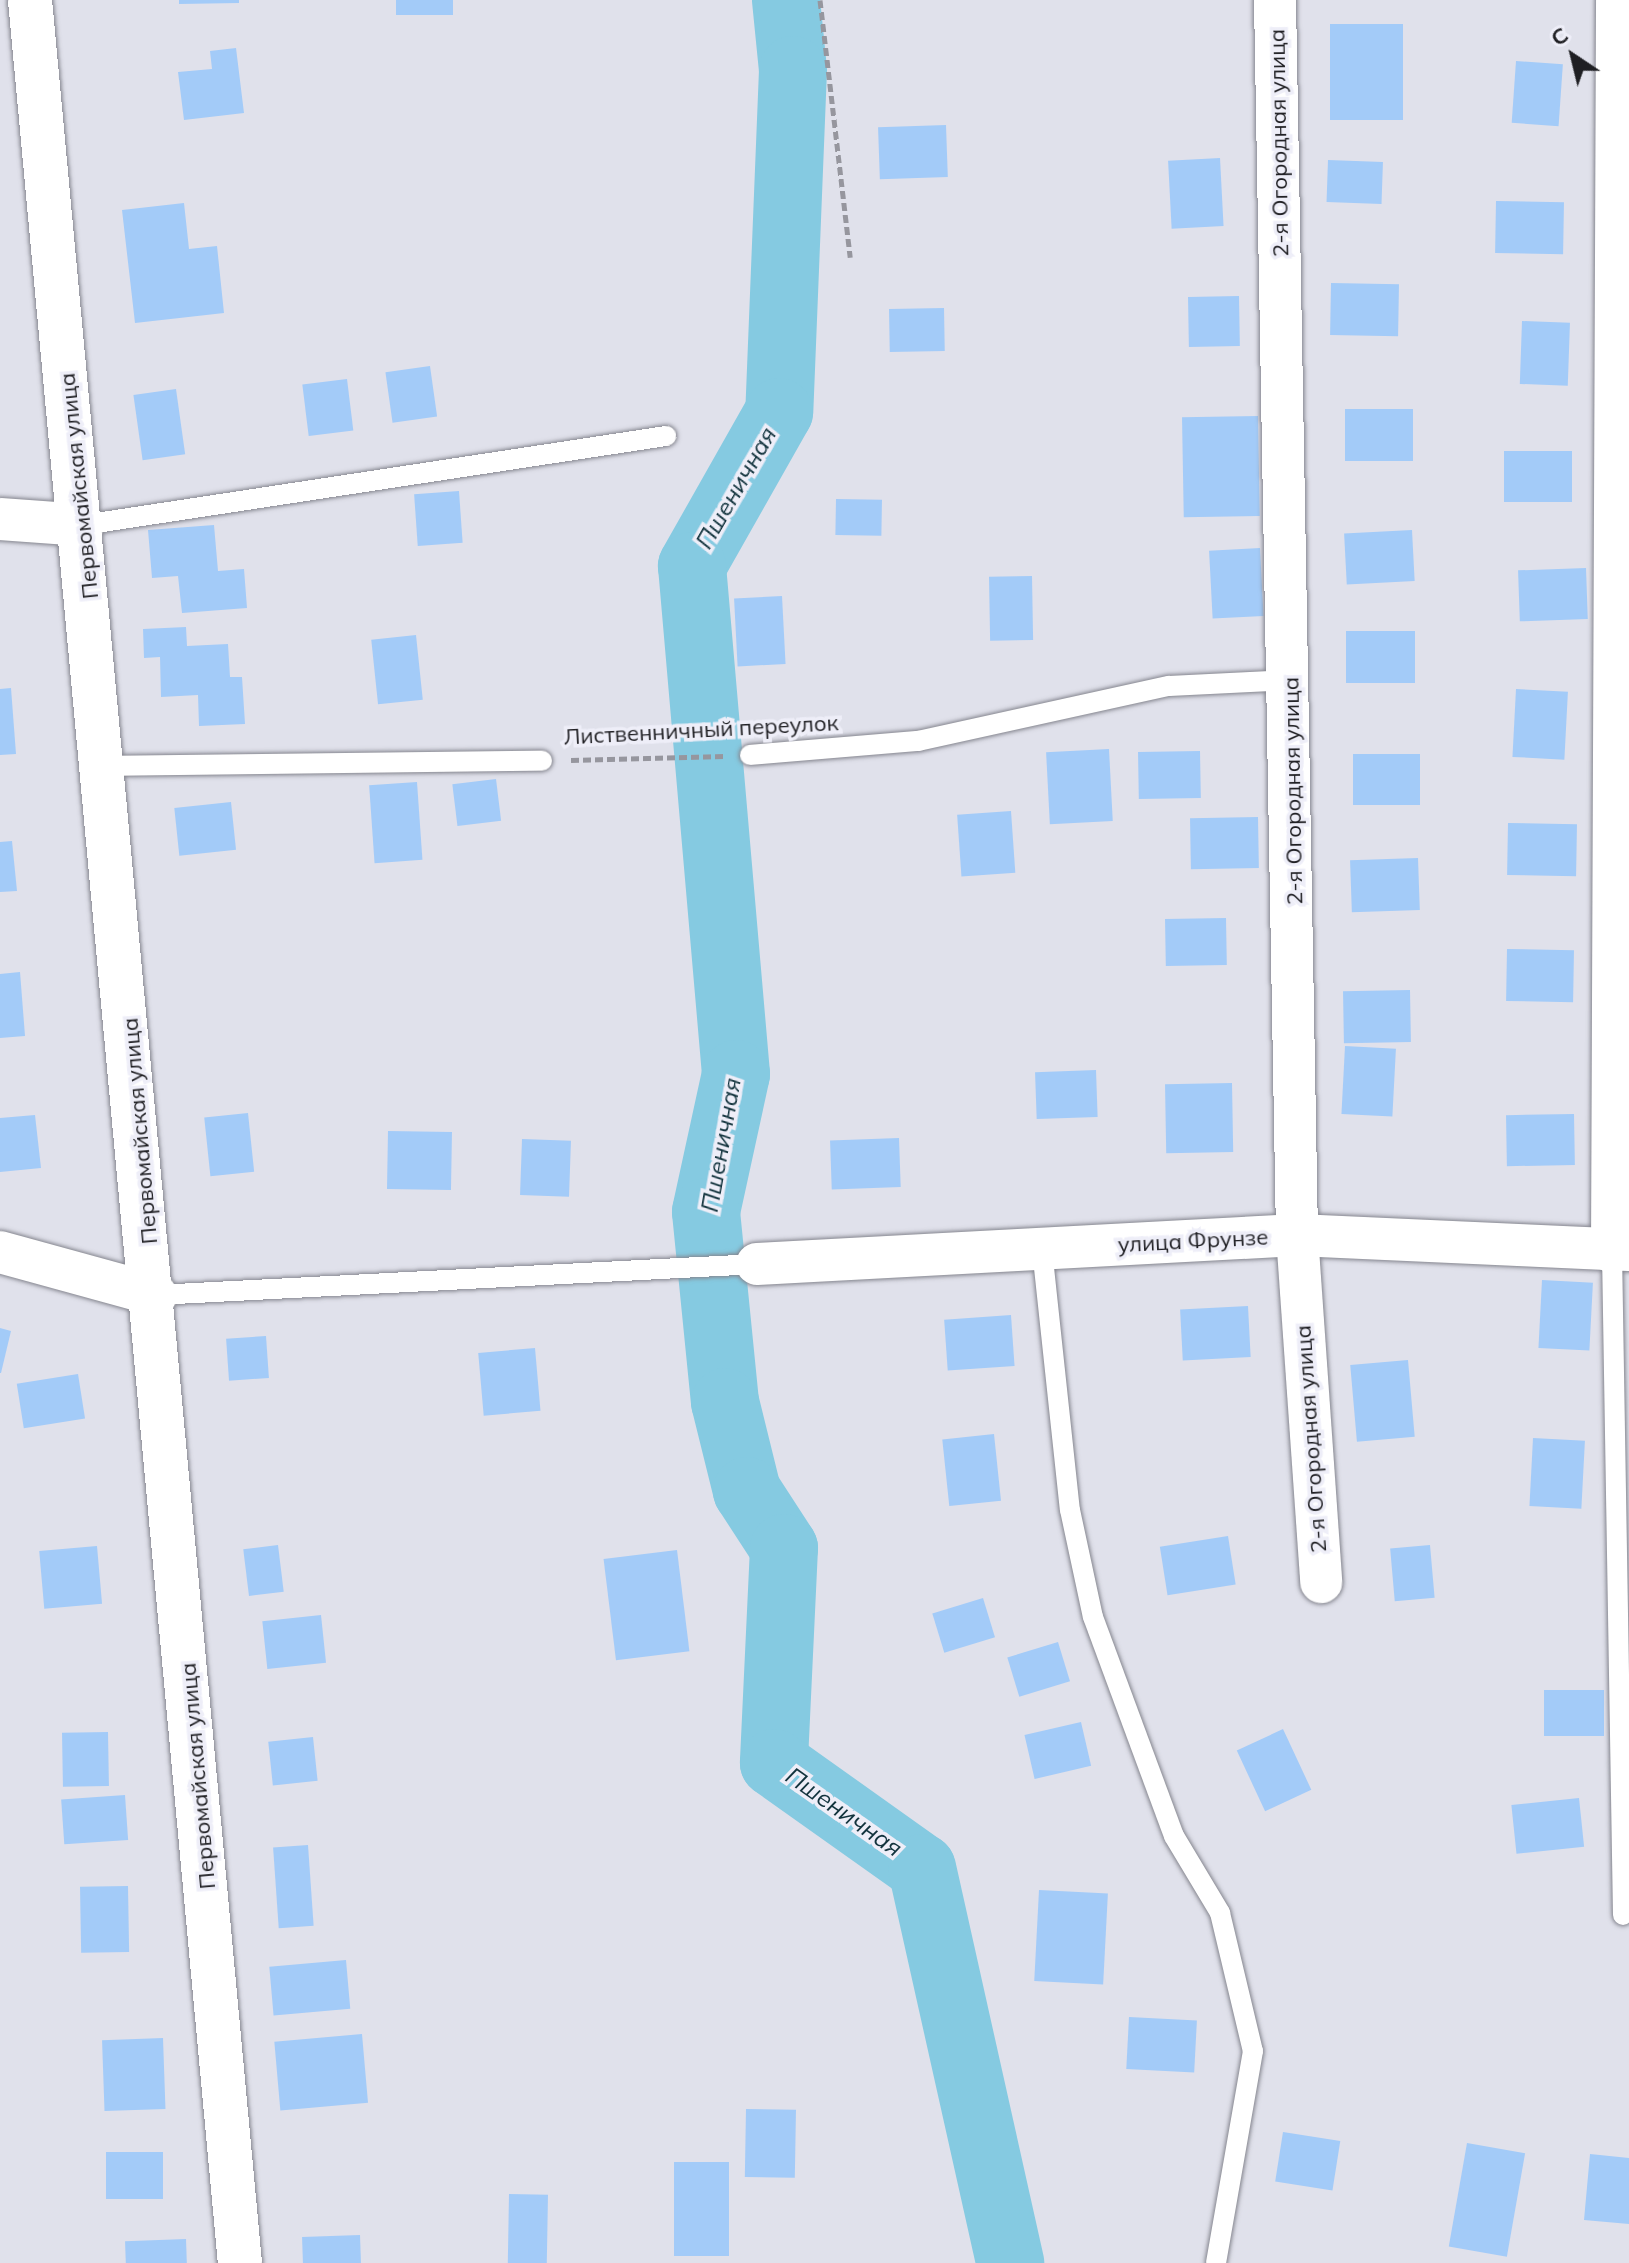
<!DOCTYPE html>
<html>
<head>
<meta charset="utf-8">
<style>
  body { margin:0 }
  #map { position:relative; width:1629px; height:2263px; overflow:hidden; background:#e0e1eb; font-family:Mulish,sans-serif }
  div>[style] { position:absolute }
  .river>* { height:68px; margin:-34px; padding:0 34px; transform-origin:34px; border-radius:34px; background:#85cae1 }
  .building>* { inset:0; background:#a3cbf8; transform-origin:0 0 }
  .path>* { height:5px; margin-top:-2.5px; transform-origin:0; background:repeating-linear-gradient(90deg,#96969e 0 8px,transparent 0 12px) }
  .roads { filter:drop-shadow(0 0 2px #85868f) drop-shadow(0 0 2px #85868f) }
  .service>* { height:20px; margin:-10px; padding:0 10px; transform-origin:10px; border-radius:10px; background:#fff }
  .minor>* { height:42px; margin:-21px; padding:0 21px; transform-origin:21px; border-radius:21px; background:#fff }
  .tertiary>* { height:44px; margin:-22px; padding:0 22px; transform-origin:22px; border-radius:22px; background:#fff }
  span { translate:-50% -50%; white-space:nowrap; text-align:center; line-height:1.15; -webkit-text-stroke:7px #eeeef8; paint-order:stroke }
  .street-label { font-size:22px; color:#1f1f23 }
  .water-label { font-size:24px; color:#12333d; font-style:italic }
  .north { position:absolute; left:1533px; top:16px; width:80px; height:80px; -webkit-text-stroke:6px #eeeef8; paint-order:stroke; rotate:325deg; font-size:22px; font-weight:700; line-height:32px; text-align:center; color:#1f1f23 }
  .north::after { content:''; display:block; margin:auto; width:28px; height:36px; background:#1f1f23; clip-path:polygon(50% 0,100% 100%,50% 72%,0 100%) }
</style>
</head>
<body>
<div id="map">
  <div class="river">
    <i style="left:786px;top:0;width:70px;rotate:84.3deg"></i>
    <i style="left:793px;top:70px;width:342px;rotate:92.3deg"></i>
    <i style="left:779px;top:412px;width:177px;rotate:119.5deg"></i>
    <i style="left:692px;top:566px;width:510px;rotate:85.05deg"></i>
    <i style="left:736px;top:1074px;width:141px;rotate:102.3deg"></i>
    <i style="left:706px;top:1212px;width:191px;rotate:84.3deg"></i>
    <i style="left:725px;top:1402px;width:92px;rotate:76.1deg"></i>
    <i style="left:747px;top:1491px;width:68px;rotate:57deg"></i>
    <i style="left:784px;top:1548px;width:215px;rotate:92.7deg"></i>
    <i style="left:774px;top:1763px;width:181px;rotate:35.4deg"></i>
    <i style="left:922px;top:1868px;width:405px;rotate:77.4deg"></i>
  </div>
  <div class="building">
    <i style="clip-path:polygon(179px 0,239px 0,239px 3px,179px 4px)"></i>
    <i style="left:396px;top:0;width:57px;height:15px"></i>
    <i style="left:1330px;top:24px;width:73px;height:96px"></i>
    <i style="clip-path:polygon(236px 48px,244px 113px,184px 120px,178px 72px,212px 69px,210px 51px)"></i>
    <i style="left:1516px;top:61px;width:47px;height:62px;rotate:4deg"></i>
    <i style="left:946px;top:125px;width:52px;height:68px;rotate:88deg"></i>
    <i style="left:1220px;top:158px;width:68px;height:52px;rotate:87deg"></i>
    <i style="left:1328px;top:160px;width:55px;height:42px;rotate:2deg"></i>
    <i style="left:1496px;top:201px;width:68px;height:52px;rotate:1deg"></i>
    <i style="clip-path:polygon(184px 203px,189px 249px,217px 246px,224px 313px,135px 323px,122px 210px)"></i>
    <i style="left:1331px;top:283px;width:68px;height:52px;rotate:1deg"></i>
    <i style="left:1239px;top:296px;width:50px;height:51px;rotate:89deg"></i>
    <i style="left:944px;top:308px;width:43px;height:55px;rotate:89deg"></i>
    <i style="left:1522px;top:321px;width:48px;height:63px;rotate:2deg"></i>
    <i style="left:430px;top:366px;width:51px;height:45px;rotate:82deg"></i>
    <i style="left:347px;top:379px;width:52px;height:45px;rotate:83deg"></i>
    <i style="left:176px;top:389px;width:66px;height:43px;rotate:82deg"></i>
    <i style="left:1413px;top:409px;width:52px;height:68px;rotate:90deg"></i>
    <i style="left:1258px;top:416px;width:100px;height:76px;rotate:89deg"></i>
    <i style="left:1504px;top:451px;width:68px;height:51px"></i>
    <i style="left:459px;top:491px;width:52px;height:45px;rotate:86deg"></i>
    <i style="left:836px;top:499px;width:46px;height:36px;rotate:1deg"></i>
    <i style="clip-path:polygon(214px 525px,218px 571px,244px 569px,247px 608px,182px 613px,178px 576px,152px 578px,148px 530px)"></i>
    <i style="left:1412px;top:530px;width:51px;height:68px;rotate:87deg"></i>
    <i style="left:1260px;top:548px;width:68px;height:51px;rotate:87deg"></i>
    <i style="left:1586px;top:568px;width:51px;height:68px;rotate:88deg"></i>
    <i style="left:1032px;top:576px;width:64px;height:43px;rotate:89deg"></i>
    <i style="left:782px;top:596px;width:68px;height:48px;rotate:87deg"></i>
    <i style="clip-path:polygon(186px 627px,187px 646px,228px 644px,230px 677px,242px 677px,245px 724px,199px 726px,198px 695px,161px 697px,160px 657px,144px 658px,143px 629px)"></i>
    <i style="left:1346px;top:631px;width:69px;height:52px"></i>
    <i style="left:416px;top:635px;width:65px;height:45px;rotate:84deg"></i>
    <i style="clip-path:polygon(11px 688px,16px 754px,0 755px,0 689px)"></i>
    <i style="left:1516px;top:689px;width:52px;height:68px;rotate:3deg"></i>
    <i style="left:1109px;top:749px;width:72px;height:63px;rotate:87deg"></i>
    <i style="left:1200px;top:751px;width:47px;height:62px;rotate:89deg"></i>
    <i style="left:1353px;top:754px;width:67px;height:51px"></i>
    <i style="left:496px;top:779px;width:42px;height:44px;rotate:83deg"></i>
    <i style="left:417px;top:782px;width:78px;height:48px;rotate:86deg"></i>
    <i style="left:231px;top:802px;width:48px;height:57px;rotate:84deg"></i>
    <i style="left:1011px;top:811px;width:62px;height:54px;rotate:86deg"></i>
    <i style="left:1258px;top:817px;width:51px;height:68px;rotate:89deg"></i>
    <i style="left:1508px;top:823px;width:69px;height:52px;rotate:1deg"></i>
    <i style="clip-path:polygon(12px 841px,17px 891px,0 892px,0 842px)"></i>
    <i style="left:1418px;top:858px;width:52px;height:68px;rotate:88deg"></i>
    <i style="left:1226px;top:918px;width:47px;height:61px;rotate:89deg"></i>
    <i style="left:1507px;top:949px;width:67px;height:52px;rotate:1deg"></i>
    <i style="clip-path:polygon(20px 972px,25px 1036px,0 1038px,0 974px)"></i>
    <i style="left:1410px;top:990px;width:52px;height:67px;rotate:89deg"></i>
    <i style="left:1345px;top:1046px;width:51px;height:68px;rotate:3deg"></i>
    <i style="left:1096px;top:1070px;width:47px;height:61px;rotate:88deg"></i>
    <i style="left:1232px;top:1083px;width:69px;height:67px;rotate:89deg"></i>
    <i style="left:248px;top:1113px;width:59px;height:44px;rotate:84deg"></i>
    <i style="left:1574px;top:1114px;width:51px;height:68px;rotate:89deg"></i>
    <i style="clip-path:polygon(35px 1115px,41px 1168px,0 1172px,0 1118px)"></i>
    <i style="left:388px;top:1131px;width:64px;height:58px;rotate:1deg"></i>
    <i style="left:899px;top:1138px;width:49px;height:69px;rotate:88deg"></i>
    <i style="left:522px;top:1139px;width:49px;height:56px;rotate:2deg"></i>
    <i style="left:1542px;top:1280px;width:51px;height:68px;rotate:3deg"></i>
    <i style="left:1248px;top:1306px;width:51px;height:68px;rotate:87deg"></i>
    <i style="left:1011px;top:1315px;width:51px;height:67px;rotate:86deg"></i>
    <i style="clip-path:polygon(0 1328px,11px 1331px,1px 1373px,0 1373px)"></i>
    <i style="left:266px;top:1336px;width:42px;height:40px;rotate:86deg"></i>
    <i style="left:535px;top:1348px;width:63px;height:57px;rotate:85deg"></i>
    <i style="left:1408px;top:1360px;width:77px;height:58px;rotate:85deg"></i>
    <i style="left:78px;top:1374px;width:45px;height:62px;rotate:81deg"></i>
    <i style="left:994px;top:1434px;width:67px;height:52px;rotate:84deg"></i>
    <i style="left:1533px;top:1438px;width:52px;height:68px;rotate:3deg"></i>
    <i style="left:1228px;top:1536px;width:49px;height:69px;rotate:81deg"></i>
    <i style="left:278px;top:1545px;width:47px;height:35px;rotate:83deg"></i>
    <i style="left:1430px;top:1545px;width:53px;height:40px;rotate:85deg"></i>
    <i style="left:97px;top:1546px;width:58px;height:58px;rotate:85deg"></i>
    <i style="left:677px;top:1550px;width:102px;height:74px;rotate:83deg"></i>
    <i style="left:983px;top:1598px;width:41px;height:53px;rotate:73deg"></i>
    <i style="left:321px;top:1615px;width:48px;height:59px;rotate:84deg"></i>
    <i style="left:1058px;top:1642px;width:41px;height:53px;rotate:73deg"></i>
    <i style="left:1544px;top:1690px;width:60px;height:46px"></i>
    <i style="left:1081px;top:1722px;width:45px;height:58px;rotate:77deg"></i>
    <i style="left:1283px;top:1729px;width:67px;height:51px;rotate:65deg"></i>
    <i style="left:108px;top:1732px;width:54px;height:46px;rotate:89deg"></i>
    <i style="left:313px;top:1737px;width:44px;height:45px;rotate:84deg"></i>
    <i style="left:125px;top:1795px;width:45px;height:64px;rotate:86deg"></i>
    <i style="left:1579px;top:1798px;width:49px;height:68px;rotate:84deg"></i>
    <i style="left:308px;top:1845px;width:81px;height:35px;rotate:86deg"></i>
    <i style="left:128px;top:1886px;width:66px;height:48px;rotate:89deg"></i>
    <i style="left:1039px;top:1890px;width:69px;height:91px;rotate:3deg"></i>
    <i style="left:346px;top:1960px;width:49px;height:77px;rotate:85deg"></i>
    <i style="left:1129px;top:2017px;width:68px;height:52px;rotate:3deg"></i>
    <i style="left:362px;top:2034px;width:69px;height:88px;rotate:85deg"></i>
    <i style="left:163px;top:2038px;width:71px;height:61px;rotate:88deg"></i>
    <i style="left:746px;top:2109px;width:50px;height:68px;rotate:1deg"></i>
    <i style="left:1283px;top:2132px;width:58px;height:50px;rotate:9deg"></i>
    <i style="left:1467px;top:2143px;width:59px;height:105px;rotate:10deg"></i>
    <i style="left:163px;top:2152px;width:47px;height:57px;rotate:90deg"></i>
    <i style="clip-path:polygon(1590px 2154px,1629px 2158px,1629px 2224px,1584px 2220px)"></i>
    <i style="left:674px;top:2162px;width:55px;height:94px"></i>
    <i style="left:509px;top:2194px;width:39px;height:69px;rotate:1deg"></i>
    <i style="left:360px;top:2235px;width:28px;height:58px;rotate:88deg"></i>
    <i style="left:186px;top:2239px;width:24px;height:61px;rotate:88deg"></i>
  </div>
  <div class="path">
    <i style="left:820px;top:0;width:259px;rotate:83.3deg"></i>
    <i style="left:571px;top:760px;width:154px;rotate:-1.5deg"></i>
  </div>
  <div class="roads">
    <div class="service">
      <i style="left:83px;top:525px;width:590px;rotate:-8.68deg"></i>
      <i style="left:750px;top:755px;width:169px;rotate:-4.8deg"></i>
      <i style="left:918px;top:741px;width:257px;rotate:-12.4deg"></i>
      <i style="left:1169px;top:686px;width:122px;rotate:-2.8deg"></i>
      <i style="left:106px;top:766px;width:436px;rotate:-0.7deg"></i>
      <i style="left:1042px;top:1249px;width:262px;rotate:83.9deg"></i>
      <i style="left:1070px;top:1510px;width:109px;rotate:77.9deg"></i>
      <i style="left:1093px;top:1617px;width:233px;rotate:69.7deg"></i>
      <i style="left:1174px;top:1836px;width:90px;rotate:59.1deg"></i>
      <i style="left:1220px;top:1913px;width:142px;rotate:76.6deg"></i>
      <i style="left:1253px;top:2051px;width:215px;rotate:99.9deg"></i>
      <i style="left:1612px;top:1252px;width:663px;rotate:89.05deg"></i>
      <i style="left:156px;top:1295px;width:602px;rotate:-2.95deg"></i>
    </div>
    <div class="minor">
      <i style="left:1275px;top:0;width:1235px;rotate:88.98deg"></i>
      <i style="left:1297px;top:1235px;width:348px;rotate:86deg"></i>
      <i style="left:0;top:519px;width:83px;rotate:4.1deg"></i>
      <i style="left:0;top:1252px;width:162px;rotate:15.4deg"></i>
      <i style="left:1612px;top:1252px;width:1252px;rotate:-89.77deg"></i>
      <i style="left:757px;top:1264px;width:541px;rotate:-3.07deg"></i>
      <i style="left:1297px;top:1235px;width:332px;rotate:2.6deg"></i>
    </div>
    <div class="tertiary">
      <i style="left:30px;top:0;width:2273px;rotate:84.7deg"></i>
    </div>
  </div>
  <div class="street-label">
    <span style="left:1279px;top:143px;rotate:-91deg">2-я Огородная улица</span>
    <span style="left:79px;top:486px;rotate:-96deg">Первомайская улица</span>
    <span style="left:701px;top:730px;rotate:-3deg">Лиственничный переулок</span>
    <span style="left:1293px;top:791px;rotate:-91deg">2-я Огородная улица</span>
    <span style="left:140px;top:1131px;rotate:-95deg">Первомайская улица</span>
    <span style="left:1193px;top:1241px;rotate:-3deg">улица Фрунзе</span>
    <span style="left:1311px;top:1439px;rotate:-94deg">2-я Огородная улица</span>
    <span style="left:198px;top:1776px;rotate:-95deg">Первомайская улица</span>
  </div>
  <div class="water-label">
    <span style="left:736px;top:488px;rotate:-60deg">Пшеничная</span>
    <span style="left:721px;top:1145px;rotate:-80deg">Пшеничная</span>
    <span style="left:844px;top:1812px;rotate:35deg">Пшеничная</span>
  </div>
  <div class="north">С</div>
</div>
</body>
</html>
